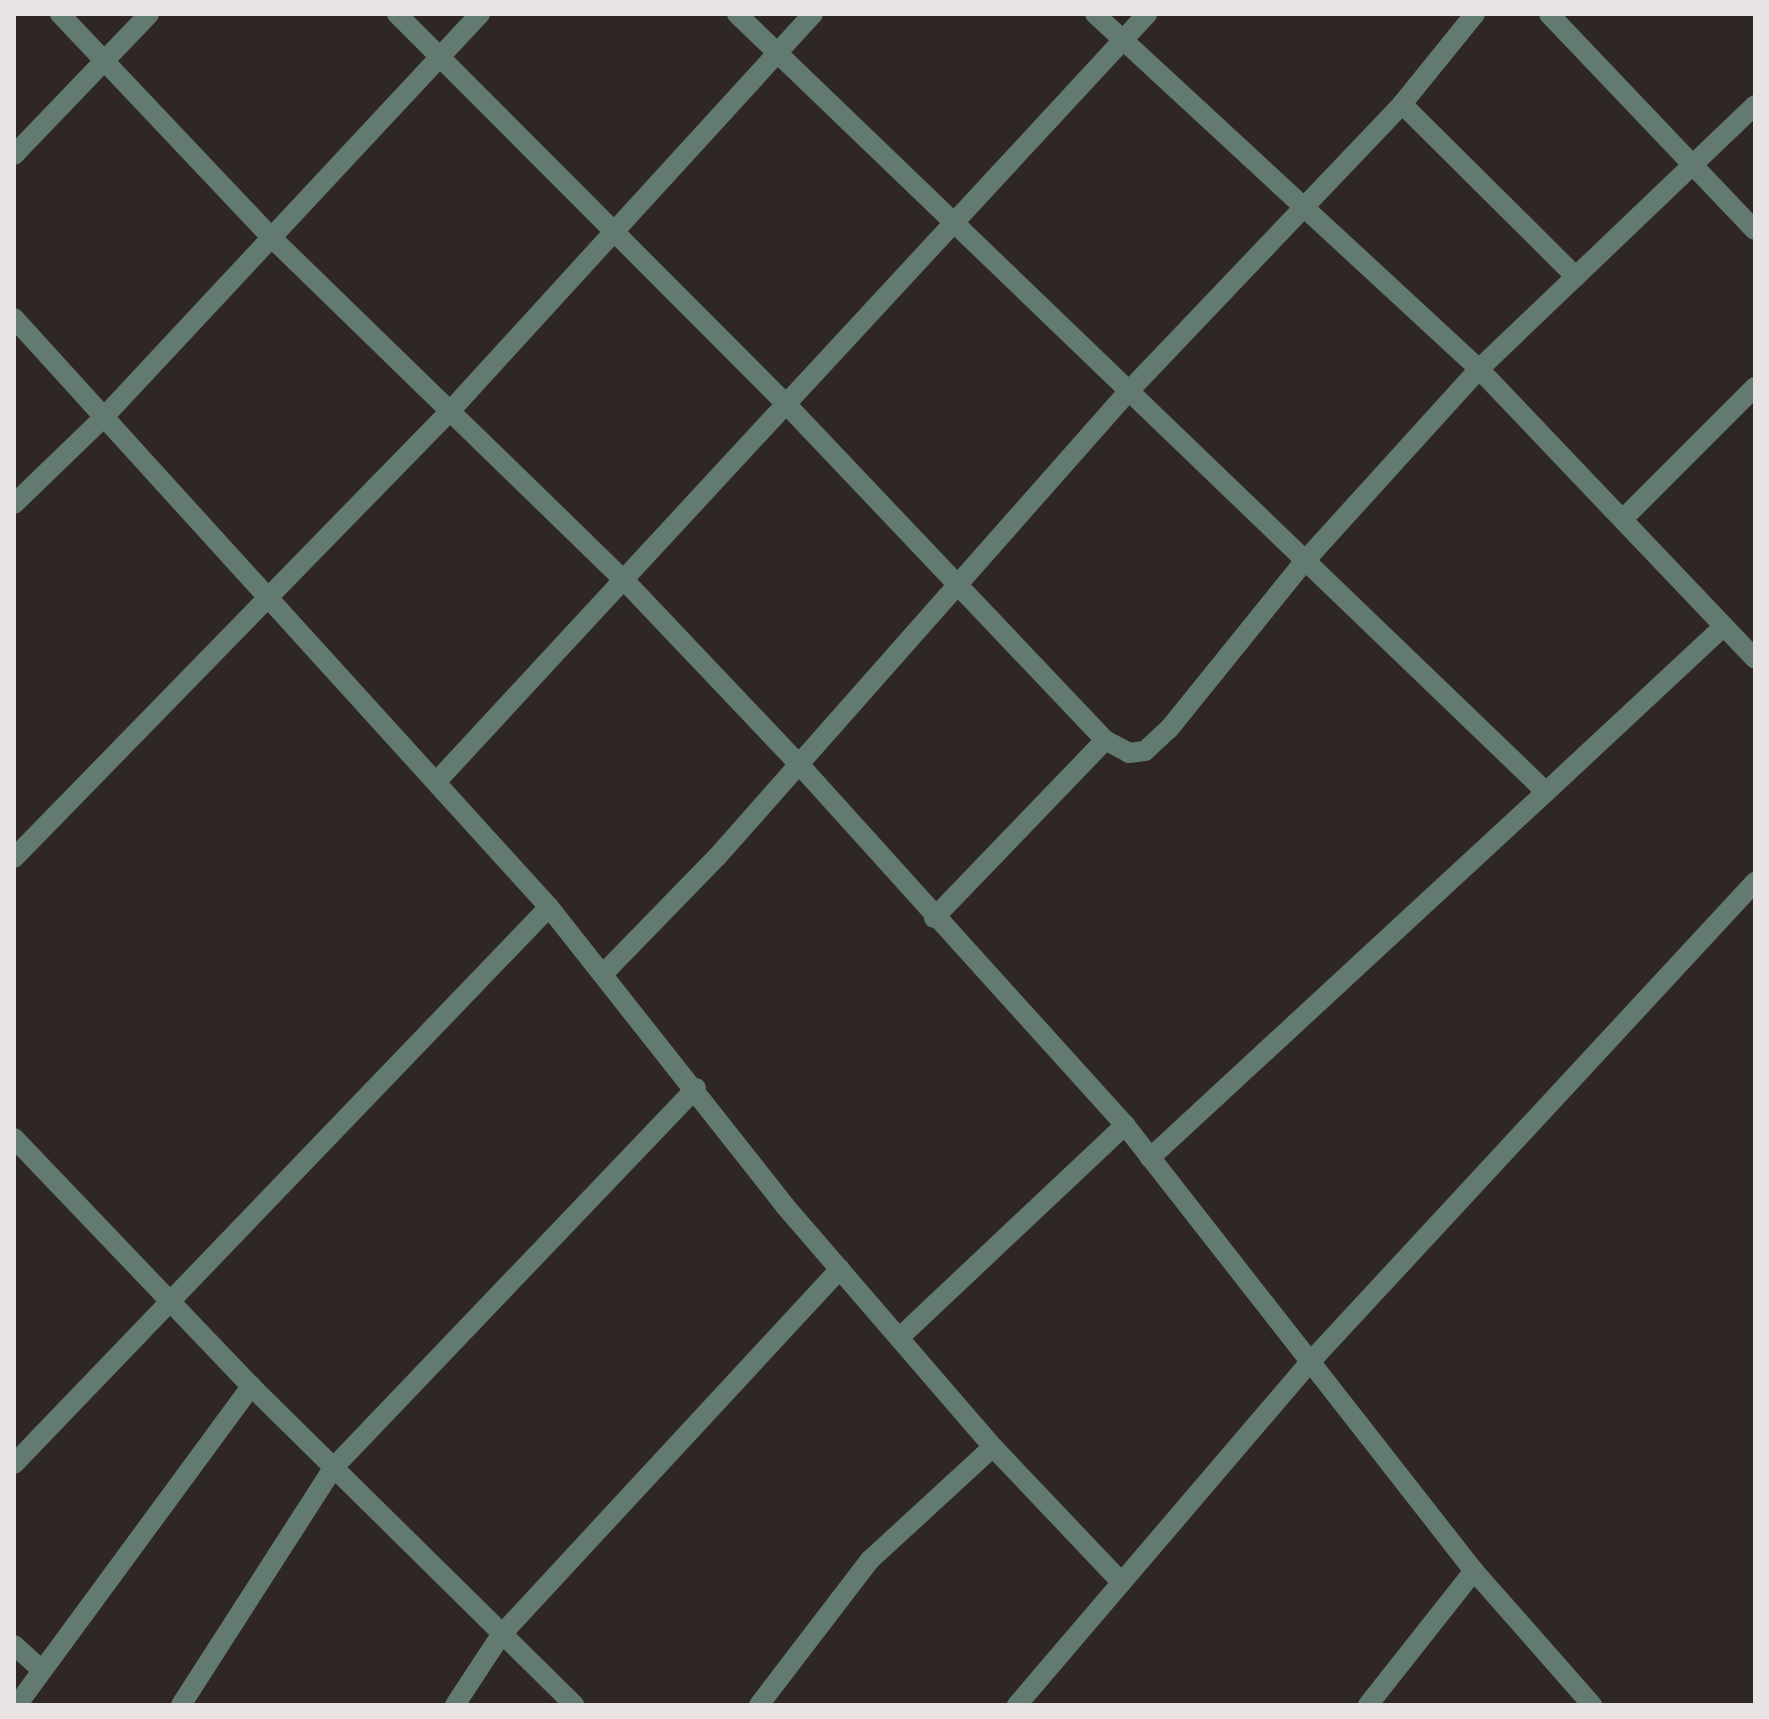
<!DOCTYPE html>
<html>
<head>
<meta charset="utf-8">
<style>
  body { margin:0 }
  #map { position:relative; width:1769px; height:1719px; overflow:hidden; background:#2f2626; font-family:"Fira Sans Condensed",sans-serif }
  div>[style] { position:absolute }
  .minor>* { height:20px; margin:-10px; padding:0 10px; transform-origin:10px; border-radius:10px; background:#627a70 }
  span { translate:-50% -50%; white-space:nowrap; text-align:center; line-height:1.15; -webkit-text-stroke:6px #141010; paint-order:stroke }
  .frame { position:absolute; inset:0; border:16px solid #ebe4e4; pointer-events:none }
</style>
</head>
<body>
<div id="map">
  <div class="minor">
    <i style="left:60px;top:14px;width:310px;rotate:46.6deg"></i>
    <i style="left:273px;top:239px;width:491px;rotate:44.2deg"></i>
    <i style="left:625px;top:581px;width:250px;rotate:46.5deg"></i>
    <i style="left:797px;top:762px;width:489px;rotate:47.9deg"></i>
    <i style="left:1125px;top:1125px;width:566px;rotate:51.96deg"></i>
    <i style="left:1474px;top:1571px;width:179px;rotate:48.6deg"></i>
    <i style="left:397px;top:14px;width:554px;rotate:45.07deg"></i>
    <i style="left:788px;top:406px;width:460px;rotate:46.5deg"></i>
    <i style="left:1105px;top:740px;width:27px;rotate:28deg"></i>
    <i style="left:1129px;top:753px;width:16px;rotate:-7deg"></i>
    <i style="left:1145px;top:751px;width:33px;rotate:-43deg"></i>
    <i style="left:1169px;top:729px;width:213px;rotate:-51.1deg"></i>
    <i style="left:1303px;top:563px;width:262px;rotate:-47.8deg"></i>
    <i style="left:1479px;top:369px;width:382px;rotate:-43.7deg"></i>
    <i style="left:737px;top:14px;width:1122px;rotate:43.88deg"></i>
    <i style="left:1546px;top:792px;width:239px;rotate:-43deg"></i>
    <i style="left:1095px;top:14px;width:523px;rotate:42.75deg"></i>
    <i style="left:1479px;top:369px;width:400px;rotate:46.4deg"></i>
    <i style="left:1549px;top:14px;width:298px;rotate:46.4deg"></i>
    <i style="left:1402px;top:104px;width:245px;rotate:44.8deg"></i>
    <i style="left:14px;top:155px;width:195px;rotate:-46.2deg"></i>
    <i style="left:14px;top:318px;width:796px;rotate:47.75deg"></i>
    <i style="left:549px;top:907px;width:381px;rotate:51.7deg"></i>
    <i style="left:785px;top:1206px;width:318px;rotate:49.2deg"></i>
    <i style="left:993px;top:1447px;width:183px;rotate:46.5deg"></i>
    <i style="left:14px;top:504px;width:124px;rotate:-44deg"></i>
    <i style="left:103px;top:418px;width:553px;rotate:-46.98deg"></i>
    <i style="left:1623px;top:519px;width:187px;rotate:-45deg"></i>
    <i style="left:438px;top:780px;width:1044px;rotate:-47.21deg"></i>
    <i style="left:14px;top:858px;width:627px;rotate:-45.71deg"></i>
    <i style="left:452px;top:409px;width:535px;rotate:-47.58deg"></i>
    <i style="left:934px;top:918px;width:247px;rotate:-46.1deg"></i>
    <i style="left:604px;top:973px;width:162px;rotate:-45.8deg"></i>
    <i style="left:717px;top:857px;width:619px;rotate:-48.54deg"></i>
    <i style="left:1127px;top:393px;width:399px;rotate:-46.4deg"></i>
    <i style="left:1402px;top:104px;width:116px;rotate:-51deg"></i>
    <i style="left:14px;top:1138px;width:343px;rotate:46.3deg"></i>
    <i style="left:251px;top:1386px;width:454px;rotate:44.6deg"></i>
    <i style="left:1150px;top:1158px;width:539px;rotate:-42.75deg"></i>
    <i style="left:899px;top:1338px;width:311px;rotate:-43.3deg"></i>
    <i style="left:14px;top:1464px;width:772px;rotate:-46.15deg"></i>
    <i style="left:14px;top:1645px;width:36px;rotate:42deg"></i>
    <i style="left:17px;top:1705px;width:396px;rotate:-53.7deg"></i>
    <i style="left:181px;top:1705px;width:283px;rotate:-57.3deg"></i>
    <i style="left:334px;top:1467px;width:524px;rotate:-46.31deg"></i>
    <i style="left:455px;top:1705px;width:84px;rotate:-56.7deg"></i>
    <i style="left:501px;top:1635px;width:499px;rotate:-47.2deg"></i>
    <i style="left:759px;top:1705px;width:183px;rotate:-52.6deg"></i>
    <i style="left:870px;top:1560px;width:167px;rotate:-42.6deg"></i>
    <i style="left:1017px;top:1705px;width:454px;rotate:-49.5deg"></i>
    <i style="left:1312px;top:1360px;width:652px;rotate:-47.18deg"></i>
    <i style="left:1368px;top:1705px;width:171px;rotate:-51.7deg"></i>
  </div>
  <div class="frame"></div>
</div>
</body>
</html>
